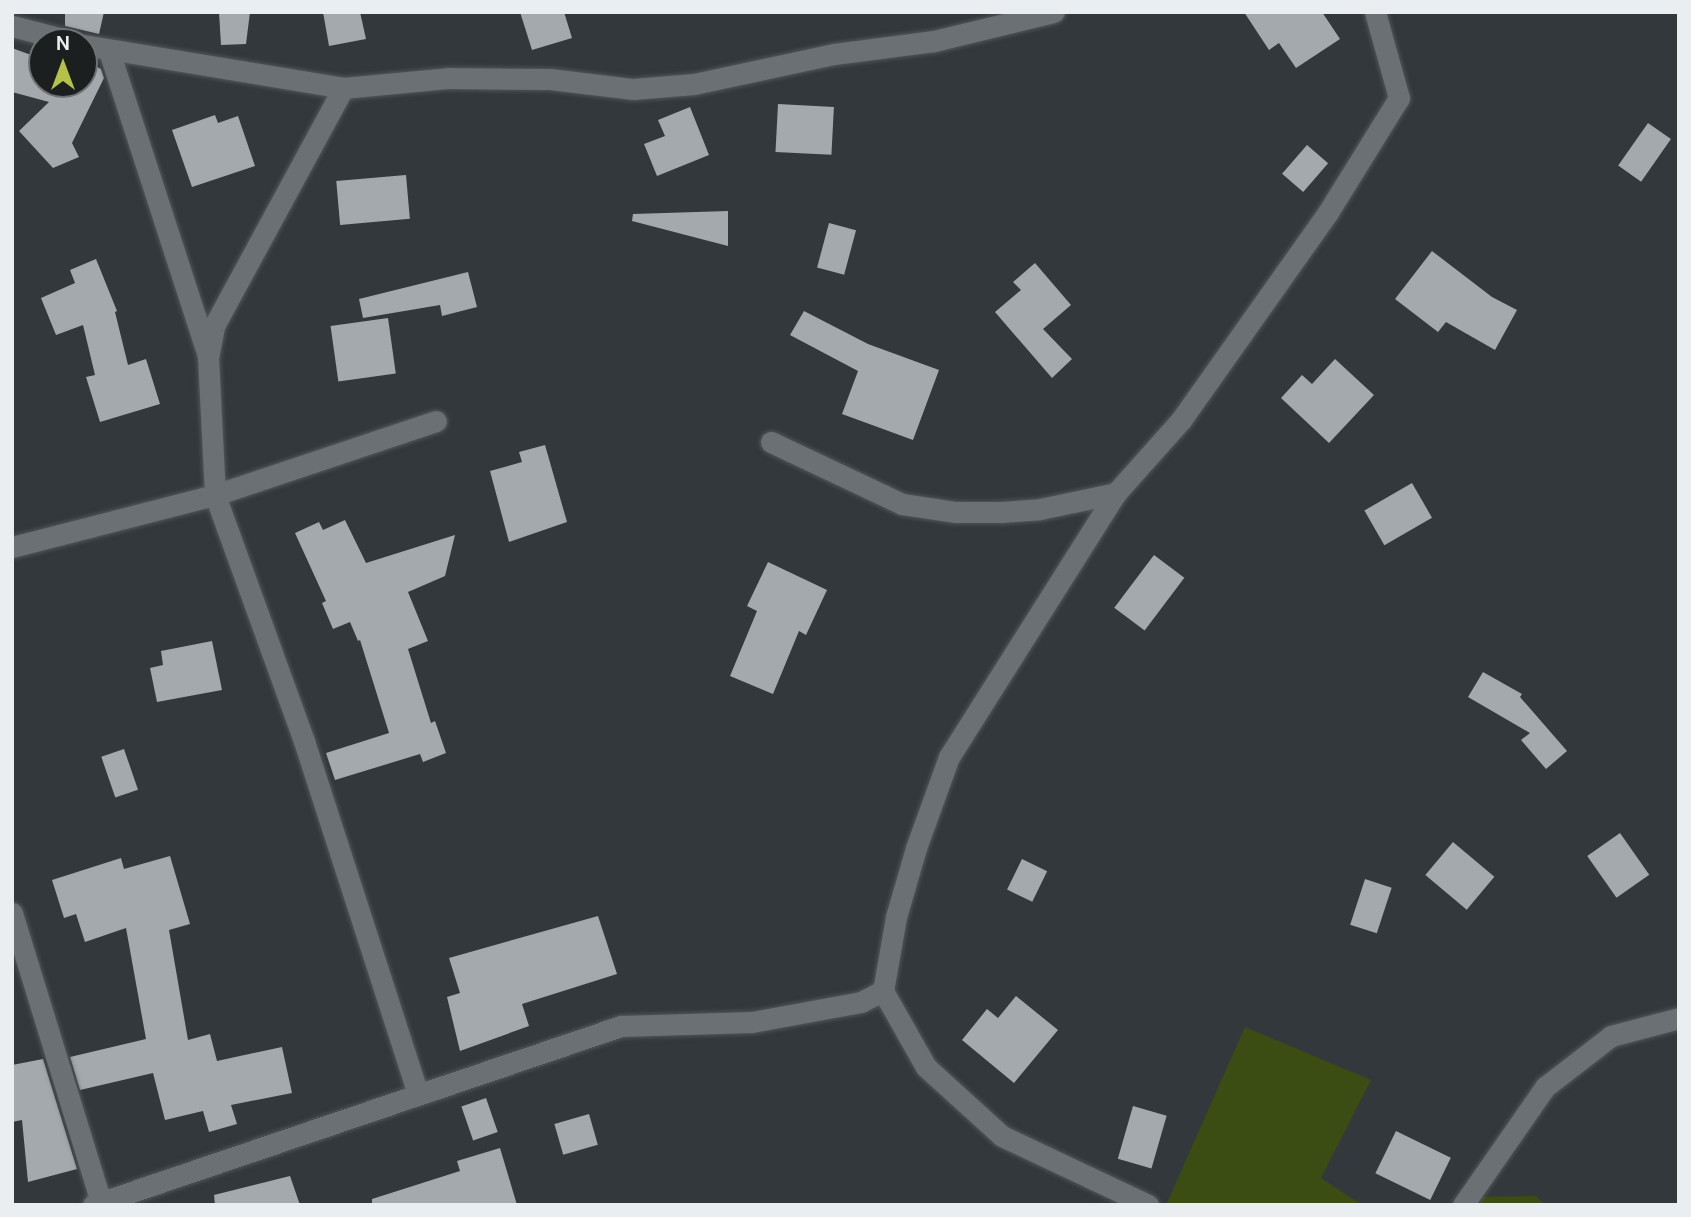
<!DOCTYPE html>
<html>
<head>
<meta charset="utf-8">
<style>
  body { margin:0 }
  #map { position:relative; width:1691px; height:1217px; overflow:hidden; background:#33383c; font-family:"DM Sans",sans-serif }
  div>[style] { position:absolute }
  .green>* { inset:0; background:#3b4d13 }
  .building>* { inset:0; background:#a4a9ae; transform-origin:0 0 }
  .roads { filter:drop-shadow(0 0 2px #515559) drop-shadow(0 0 2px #515559) }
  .street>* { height:21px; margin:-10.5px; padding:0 10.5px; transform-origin:10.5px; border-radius:10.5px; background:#6a7074 }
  span { translate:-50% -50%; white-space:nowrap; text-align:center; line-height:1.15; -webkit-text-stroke:7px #1c1f20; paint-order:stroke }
  .frame { position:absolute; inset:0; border:14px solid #ebeef1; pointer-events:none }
  .north { position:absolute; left:28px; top:28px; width:70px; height:70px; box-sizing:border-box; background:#1c1f20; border:2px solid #6f7274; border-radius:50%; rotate:0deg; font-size:19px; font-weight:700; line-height:28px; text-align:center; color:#ebeef1 }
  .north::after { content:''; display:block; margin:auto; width:24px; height:32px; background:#b5c249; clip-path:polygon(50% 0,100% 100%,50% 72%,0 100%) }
</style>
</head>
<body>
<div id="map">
  <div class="green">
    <i style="clip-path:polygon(1245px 1027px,1371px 1080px,1321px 1178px,1362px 1205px,1166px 1205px)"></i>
    <i style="clip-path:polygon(1536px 1196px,1545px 1205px,1452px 1205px,1456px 1197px)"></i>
  </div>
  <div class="building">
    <i style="clip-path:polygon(65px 12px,104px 12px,99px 34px,65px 26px)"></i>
    <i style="clip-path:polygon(219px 12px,250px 12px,246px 44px,221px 45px)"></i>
    <i style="clip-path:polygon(323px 12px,360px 12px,366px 39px,329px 46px)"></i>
    <i style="clip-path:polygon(520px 12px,564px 12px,572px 38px,532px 50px)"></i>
    <i style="clip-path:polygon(1244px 12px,1322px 12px,1340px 39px,1296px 68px,1279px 43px,1269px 50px)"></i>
    <i style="clip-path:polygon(12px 48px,42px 59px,42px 84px,84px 84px,84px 58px,94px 60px,93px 65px,101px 69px,104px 78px,72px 143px,79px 157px,53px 168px,19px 131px,49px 102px,12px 92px)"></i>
    <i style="left:778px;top:104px;width:56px;height:48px;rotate:3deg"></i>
    <i style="clip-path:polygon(690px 107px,709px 155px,657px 176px,644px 144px,665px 136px,658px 120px)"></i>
    <i style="clip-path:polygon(215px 115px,218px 123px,238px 116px,255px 166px,192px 187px,172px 130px)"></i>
    <i style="left:1648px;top:123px;width:28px;height:52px;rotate:35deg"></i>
    <i style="left:1307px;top:145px;width:28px;height:38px;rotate:41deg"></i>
    <i style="left:406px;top:175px;width:44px;height:70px;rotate:85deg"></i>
    <i style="clip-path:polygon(728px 211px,728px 246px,632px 221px,633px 214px)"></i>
    <i style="left:829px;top:223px;width:28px;height:46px;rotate:15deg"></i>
    <i style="clip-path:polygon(1432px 251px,1492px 297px,1517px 310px,1495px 350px,1446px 322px,1438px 332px,1395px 299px)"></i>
    <i style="clip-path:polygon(96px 259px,117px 311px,115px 312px,128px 365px,146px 359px,160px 404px,100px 422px,86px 377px,95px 375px,83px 325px,56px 335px,41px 298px,75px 283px,70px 270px)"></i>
    <i style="clip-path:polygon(1035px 263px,1071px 305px,1043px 329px,1072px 359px,1052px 378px,995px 312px,1021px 290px,1013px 282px)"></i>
    <i style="clip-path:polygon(468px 272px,477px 307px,442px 316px,440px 305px,363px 318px,359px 299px)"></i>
    <i style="clip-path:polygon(804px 311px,868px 344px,939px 370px,913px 440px,842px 414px,858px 371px,790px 335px)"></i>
    <i style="left:388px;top:318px;width:56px;height:58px;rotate:82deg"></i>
    <i style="clip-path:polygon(1335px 359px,1374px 395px,1329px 443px,1281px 398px,1302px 375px,1312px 384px)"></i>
    <i style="clip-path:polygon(545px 445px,567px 522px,509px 542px,490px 471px,522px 462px,519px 452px)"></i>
    <i style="left:1412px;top:483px;width:40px;height:55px;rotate:60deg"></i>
    <i style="clip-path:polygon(345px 520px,366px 563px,455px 535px,445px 576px,408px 592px,428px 641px,408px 649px,431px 723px,435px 721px,446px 753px,423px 762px,420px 754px,335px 780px,326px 753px,389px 733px,360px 640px,358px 641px,350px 622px,333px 629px,322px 603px,326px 601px,295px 533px,319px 522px,323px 530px)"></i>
    <i style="left:1154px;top:555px;width:38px;height:66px;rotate:37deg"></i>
    <i style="clip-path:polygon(768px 562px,827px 590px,806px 635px,799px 631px,773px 694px,730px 676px,757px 611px,747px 606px)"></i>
    <i style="clip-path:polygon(212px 641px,222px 690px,157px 702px,150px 668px,163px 665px,161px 651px)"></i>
    <i style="clip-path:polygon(1483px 672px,1522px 694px,1520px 697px,1567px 751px,1546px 769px,1521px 740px,1530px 733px,1468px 697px)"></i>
    <i style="left:124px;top:749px;width:43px;height:24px;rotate:71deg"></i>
    <i style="left:1620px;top:833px;width:51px;height:40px;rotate:55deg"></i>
    <i style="left:1453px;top:842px;width:54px;height:43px;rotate:40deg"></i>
    <i style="clip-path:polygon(170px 856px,190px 924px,169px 930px,188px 1040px,210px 1034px,217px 1061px,282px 1047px,292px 1093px,231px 1105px,237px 1124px,209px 1132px,203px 1111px,165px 1120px,153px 1073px,80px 1090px,70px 1057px,146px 1039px,126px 928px,85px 942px,76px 914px,64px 918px,52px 880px,121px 858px,124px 869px)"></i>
    <i style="left:1022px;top:859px;width:28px;height:34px;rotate:26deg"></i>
    <i style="left:1365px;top:879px;width:28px;height:48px;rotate:18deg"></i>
    <i style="clip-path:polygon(598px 916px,617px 974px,522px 1004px,529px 1026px,460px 1051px,447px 997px,460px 993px,449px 958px)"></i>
    <i style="clip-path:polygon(1016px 996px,1058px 1030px,1014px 1083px,962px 1040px,987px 1009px,998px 1018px)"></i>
    <i style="clip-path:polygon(43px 1059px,77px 1169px,28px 1182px,22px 1120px,12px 1122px,12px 1065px)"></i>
    <i style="left:486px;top:1098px;width:36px;height:26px;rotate:71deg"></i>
    <i style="left:1133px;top:1106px;width:35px;height:55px;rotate:16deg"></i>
    <i style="left:589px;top:1114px;width:32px;height:36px;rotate:74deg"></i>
    <i style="left:1396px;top:1131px;width:61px;height:47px;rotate:26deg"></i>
    <i style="clip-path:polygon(500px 1148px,517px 1205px,372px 1205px,372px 1199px,460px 1171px,457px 1161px)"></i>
    <i style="clip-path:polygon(290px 1176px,300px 1205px,215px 1205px,214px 1195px)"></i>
  </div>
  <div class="roads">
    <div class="street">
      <i style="left:12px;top:26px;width:64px;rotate:14.5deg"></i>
      <i style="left:84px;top:45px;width:263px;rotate:9.4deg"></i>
      <i style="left:343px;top:88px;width:105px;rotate:-5.4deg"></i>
      <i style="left:448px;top:78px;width:102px;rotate:0.6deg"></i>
      <i style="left:550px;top:79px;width:84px;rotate:6.9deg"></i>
      <i style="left:633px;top:89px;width:61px;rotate:-4.7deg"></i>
      <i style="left:694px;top:84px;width:143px;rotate:-12.1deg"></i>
      <i style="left:834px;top:54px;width:101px;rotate:-7.4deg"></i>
      <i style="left:934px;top:41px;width:123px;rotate:-13.6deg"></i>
      <i style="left:109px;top:51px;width:321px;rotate:72deg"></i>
      <i style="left:771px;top:442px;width:145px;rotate:25.3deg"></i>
      <i style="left:902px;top:504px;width:55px;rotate:8.4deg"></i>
      <i style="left:956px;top:512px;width:45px"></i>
      <i style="left:1001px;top:512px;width:39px;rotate:-4deg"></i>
      <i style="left:1040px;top:509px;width:78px;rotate:-11.9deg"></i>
      <i style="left:12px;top:547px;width:210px;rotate:-14.4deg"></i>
      <i style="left:215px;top:495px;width:137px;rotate:-92.9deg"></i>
      <i style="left:208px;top:358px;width:33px;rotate:-79deg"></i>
      <i style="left:214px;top:326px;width:271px;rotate:-61.5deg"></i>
      <i style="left:12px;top:913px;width:306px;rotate:72.9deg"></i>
      <i style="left:418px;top:1094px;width:371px;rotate:-107.9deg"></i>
      <i style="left:304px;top:741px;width:262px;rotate:-109.9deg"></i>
      <i style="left:215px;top:495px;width:233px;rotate:-18.5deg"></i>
      <i style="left:93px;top:1205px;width:558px;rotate:-18.73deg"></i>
      <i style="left:621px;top:1026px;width:131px;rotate:-1.7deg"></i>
      <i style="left:752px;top:1022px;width:111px;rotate:-10.4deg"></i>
      <i style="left:861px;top:1002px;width:25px;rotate:-27deg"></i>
      <i style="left:1148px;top:1205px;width:161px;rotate:-154.7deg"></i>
      <i style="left:1002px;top:1136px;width:103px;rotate:-137.8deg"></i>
      <i style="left:926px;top:1067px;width:87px;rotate:-119.5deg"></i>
      <i style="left:883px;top:991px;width:75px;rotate:-80deg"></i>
      <i style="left:896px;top:917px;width:72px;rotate:-73.8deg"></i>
      <i style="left:916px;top:848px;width:97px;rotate:-70.1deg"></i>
      <i style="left:949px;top:757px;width:312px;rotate:-57.7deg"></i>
      <i style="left:1116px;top:493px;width:98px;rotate:-48.3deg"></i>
      <i style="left:1181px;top:420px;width:252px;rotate:-54.7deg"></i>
      <i style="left:1327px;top:214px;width:137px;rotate:-58.2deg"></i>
      <i style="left:1399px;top:98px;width:89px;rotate:-105.6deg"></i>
      <i style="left:1463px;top:1205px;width:144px;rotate:-55.2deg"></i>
      <i style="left:1545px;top:1087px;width:83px;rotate:-37.7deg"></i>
      <i style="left:1611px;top:1036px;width:70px;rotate:-14.8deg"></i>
    </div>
  </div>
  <div class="frame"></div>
  <div class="north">N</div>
</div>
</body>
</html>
